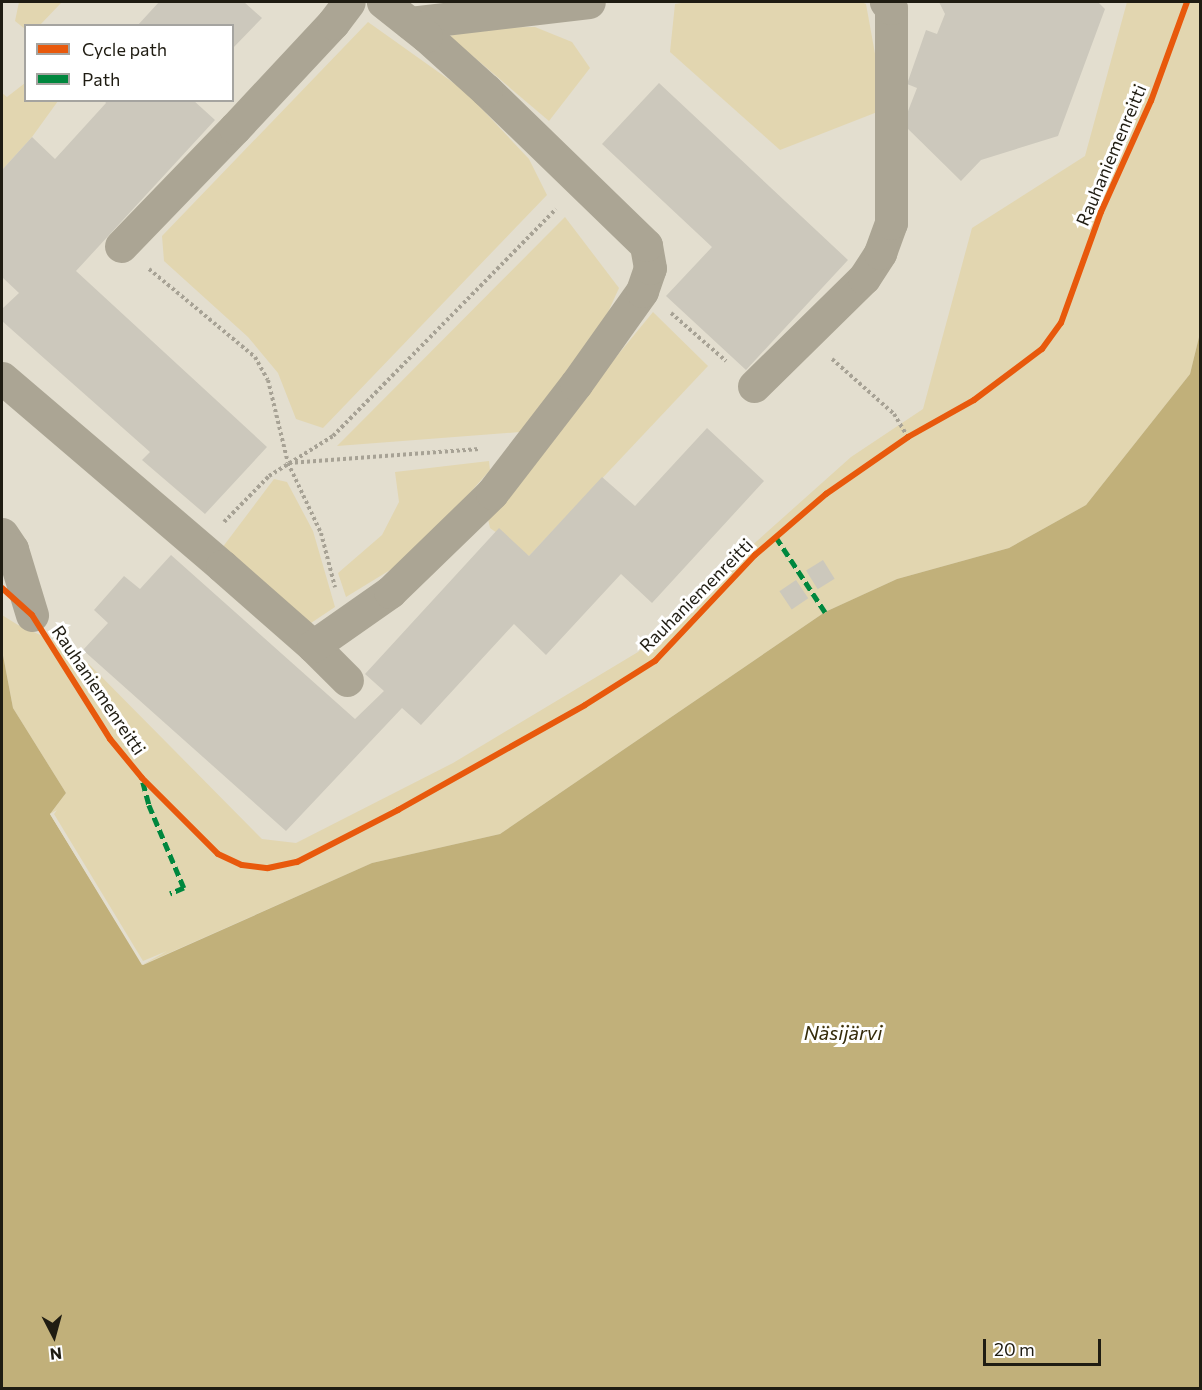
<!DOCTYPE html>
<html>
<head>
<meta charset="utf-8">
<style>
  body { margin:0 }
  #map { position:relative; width:1202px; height:1390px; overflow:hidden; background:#e3decf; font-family:Commissioner,sans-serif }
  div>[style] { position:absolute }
  .green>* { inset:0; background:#e2d6b0 }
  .water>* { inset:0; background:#c1b07a }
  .pier>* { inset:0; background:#e3decf }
  .building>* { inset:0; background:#ccc8bc; transform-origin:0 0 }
  .path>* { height:4px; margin-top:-2px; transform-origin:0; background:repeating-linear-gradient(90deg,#a7a295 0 3px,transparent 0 6px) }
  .minor>* { height:33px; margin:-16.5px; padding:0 16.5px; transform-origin:16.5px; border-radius:16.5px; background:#aba594 }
  .quiet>* { height:4.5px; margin-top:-2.25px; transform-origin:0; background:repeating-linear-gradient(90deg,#00873e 0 9px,transparent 0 13.5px) }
  .cycleway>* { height:6px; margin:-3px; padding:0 3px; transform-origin:3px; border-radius:3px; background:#e8590c }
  span { translate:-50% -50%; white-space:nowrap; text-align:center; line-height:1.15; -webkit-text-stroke:6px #fff; paint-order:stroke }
  .street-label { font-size:18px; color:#1f1c12 }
  .water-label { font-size:20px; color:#352b0b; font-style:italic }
  .frame { position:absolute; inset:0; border:3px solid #1f1c12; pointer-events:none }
  .legend { position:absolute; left:24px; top:24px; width:210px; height:78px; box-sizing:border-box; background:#fff; border:2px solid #a5a4a0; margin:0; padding:8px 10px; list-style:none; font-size:18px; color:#1f1c12 }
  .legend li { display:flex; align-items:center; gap:12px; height:30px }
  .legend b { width:30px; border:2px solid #a5a4a0 }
  .north { position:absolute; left:24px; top:1306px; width:60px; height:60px; -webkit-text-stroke:4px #fff; paint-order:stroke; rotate:174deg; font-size:16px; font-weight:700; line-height:24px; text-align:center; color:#1f1c12 }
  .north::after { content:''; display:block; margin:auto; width:21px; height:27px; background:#1f1c12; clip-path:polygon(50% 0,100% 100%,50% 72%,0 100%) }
  .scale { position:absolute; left:983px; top:1339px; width:118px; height:27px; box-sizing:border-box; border:3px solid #1f1c12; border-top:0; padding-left:8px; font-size:18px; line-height:21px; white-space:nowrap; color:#1f1c12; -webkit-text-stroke:4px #fff; paint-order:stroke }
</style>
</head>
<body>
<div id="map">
  <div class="green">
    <i style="clip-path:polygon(19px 2px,62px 2px,40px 25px,26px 26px,25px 29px,15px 21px)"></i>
    <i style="clip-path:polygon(688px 2px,861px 2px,866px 4px,885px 109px,780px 150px,670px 52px,675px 4px)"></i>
    <i style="clip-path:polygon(1127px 2px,1200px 2px,1200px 333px,1190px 374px,1086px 505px,1009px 548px,897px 579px,825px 612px,500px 834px,372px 863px,142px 965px,50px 814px,66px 793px,13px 708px,2px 650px,2px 615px,18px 625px,76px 651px,262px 839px,296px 843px,453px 763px,638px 652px,720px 574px,851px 457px,923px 409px,972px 228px,1085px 156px)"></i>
    <i style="clip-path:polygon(368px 22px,465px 91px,529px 159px,547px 195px,323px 428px,296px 419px,278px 373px,248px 337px,164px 261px,162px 236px)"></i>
    <i style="clip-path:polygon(535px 27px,572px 42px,590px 68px,549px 121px,449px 36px,487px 28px)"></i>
    <i style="clip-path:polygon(25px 83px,26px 100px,58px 101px,32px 137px,2px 170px,2px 93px,7px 97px)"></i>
    <i style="clip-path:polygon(565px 217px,619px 288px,595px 341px,520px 432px,337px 446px)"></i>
    <i style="clip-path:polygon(653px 312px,708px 366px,529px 556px,490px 528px,487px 514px)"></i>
    <i style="clip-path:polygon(489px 461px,490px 470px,454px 511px,395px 567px,346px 597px,338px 573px,382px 535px,399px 502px,395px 472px)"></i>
    <i style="clip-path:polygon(274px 479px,287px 482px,313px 531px,335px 607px,308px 625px,222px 548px)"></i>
  </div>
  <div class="water">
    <i style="clip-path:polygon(1200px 333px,1200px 1388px,2px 1388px,2px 650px,13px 708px,66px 793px,50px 814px,143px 965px,372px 863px,500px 834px,825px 612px,897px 579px,1009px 548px,1086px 505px,1190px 374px)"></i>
  </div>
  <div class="pier">
    <i style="clip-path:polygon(57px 810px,54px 814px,143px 961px,167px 951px,142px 965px,50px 814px)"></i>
  </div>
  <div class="building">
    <i style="clip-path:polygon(159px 2px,244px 2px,262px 18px,232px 49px,232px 26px,137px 26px)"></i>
    <i style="clip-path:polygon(939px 2px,1098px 2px,1105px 9px,1058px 136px,981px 160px,961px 181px,903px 124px,917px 88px,907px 84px,926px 30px,937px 34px,945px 14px)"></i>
    <i style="clip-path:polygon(659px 83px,848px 260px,746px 370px,666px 296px,712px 247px,602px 144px)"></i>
    <i style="clip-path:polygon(104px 100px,193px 100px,215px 120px,76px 271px,267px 447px,205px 514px,142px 460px,150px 452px,2px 321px,2px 309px,19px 293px,2px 277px,2px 170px,32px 137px,55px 159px,106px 103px)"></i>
    <i style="clip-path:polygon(707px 428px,764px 481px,652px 603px,621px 574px,546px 655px,514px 624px,421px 725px,402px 708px,286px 831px,83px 650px,108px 623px,94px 610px,124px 576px,140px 589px,171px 555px,355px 719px,384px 691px,365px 674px,499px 528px,529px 556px,602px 477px,635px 506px)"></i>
    <i style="left:823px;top:560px;width:22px;height:20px;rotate:58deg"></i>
    <i style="left:796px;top:580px;width:22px;height:20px;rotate:56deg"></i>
  </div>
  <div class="path">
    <i style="left:149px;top:269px;width:138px;rotate:39.7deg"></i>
    <i style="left:255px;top:357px;width:26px;rotate:61deg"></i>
    <i style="left:268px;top:380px;width:85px;rotate:76.5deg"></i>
    <i style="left:288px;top:463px;width:77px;rotate:64.8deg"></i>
    <i style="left:321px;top:533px;width:56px;rotate:75.5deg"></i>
    <i style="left:671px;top:313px;width:73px;rotate:41.1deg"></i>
    <i style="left:832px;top:359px;width:83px;rotate:41.6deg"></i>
    <i style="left:894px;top:414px;width:27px;rotate:59deg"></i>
    <i style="left:289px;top:463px;width:191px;rotate:-4.2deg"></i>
    <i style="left:224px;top:522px;width:64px;rotate:-45.6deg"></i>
    <i style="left:269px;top:476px;width:75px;rotate:-32deg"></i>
    <i style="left:333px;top:436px;width:318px;rotate:-45.5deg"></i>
  </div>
  <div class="minor">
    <i style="left:410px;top:23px;width:180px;rotate:-6.7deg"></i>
    <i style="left:121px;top:246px;width:164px;rotate:-46deg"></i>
    <i style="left:235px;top:128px;width:144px;rotate:-47deg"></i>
    <i style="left:333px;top:23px;width:26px;rotate:-53deg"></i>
    <i style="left:2px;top:378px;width:289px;rotate:40.5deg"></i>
    <i style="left:222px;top:566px;width:121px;rotate:41.3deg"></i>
    <i style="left:313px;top:646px;width:48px;rotate:45deg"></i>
    <i style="left:754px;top:386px;width:154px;rotate:-44.5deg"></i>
    <i style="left:864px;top:278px;width:30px;rotate:-57deg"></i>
    <i style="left:880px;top:253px;width:32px;rotate:-70deg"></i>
    <i style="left:891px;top:223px;width:215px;rotate:-90deg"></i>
    <i style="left:891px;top:8px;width:8px;rotate:-130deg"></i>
    <i style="left:2px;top:534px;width:18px;rotate:56deg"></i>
    <i style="left:12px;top:549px;width:69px;rotate:73.1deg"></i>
    <i style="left:313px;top:646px;width:94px;rotate:-35deg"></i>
    <i style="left:390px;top:592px;width:142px;rotate:-44.1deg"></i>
    <i style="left:492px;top:493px;width:138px;rotate:-52.4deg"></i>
    <i style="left:576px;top:384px;width:114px;rotate:-54.6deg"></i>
    <i style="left:642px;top:291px;width:24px;rotate:-71deg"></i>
    <i style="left:650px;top:268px;width:23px;rotate:-100deg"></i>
    <i style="left:646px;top:245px;width:223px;rotate:-135.9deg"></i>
    <i style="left:486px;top:90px;width:81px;rotate:-138deg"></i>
    <i style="left:426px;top:36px;width:55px;rotate:-141.7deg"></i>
  </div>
  <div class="quiet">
    <i style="left:776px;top:537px;width:90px;rotate:56.8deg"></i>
    <i style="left:143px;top:782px;width:24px;rotate:75deg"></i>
    <i style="left:149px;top:805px;width:90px;rotate:67.1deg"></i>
    <i style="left:184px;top:888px;width:15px;rotate:157deg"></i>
  </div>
  <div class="cycleway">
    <i style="left:2px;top:588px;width:40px;rotate:42deg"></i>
    <i style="left:32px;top:615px;width:146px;rotate:57.8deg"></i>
    <i style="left:110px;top:739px;width:50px;rotate:50.6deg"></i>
    <i style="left:142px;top:778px;width:107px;rotate:45deg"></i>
    <i style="left:218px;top:854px;width:26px;rotate:25deg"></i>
    <i style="left:242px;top:865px;width:26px;rotate:7deg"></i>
    <i style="left:268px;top:868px;width:30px;rotate:-12deg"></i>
    <i style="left:297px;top:862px;width:114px;rotate:-27.2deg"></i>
    <i style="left:398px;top:810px;width:214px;rotate:-29.3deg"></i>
    <i style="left:585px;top:705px;width:83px;rotate:-32.2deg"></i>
    <i style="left:655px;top:661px;width:146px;rotate:-46.7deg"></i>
    <i style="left:755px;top:555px;width:94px;rotate:-40.7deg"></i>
    <i style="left:826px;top:494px;width:100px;rotate:-34.8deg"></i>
    <i style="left:908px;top:437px;width:76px;rotate:-29.3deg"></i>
    <i style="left:974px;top:400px;width:85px;rotate:-36.9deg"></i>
    <i style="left:1042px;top:349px;width:32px;rotate:-54deg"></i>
    <i style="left:1061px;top:323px;width:118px;rotate:-70.2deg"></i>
    <i style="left:1101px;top:212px;width:122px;rotate:-65.8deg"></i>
    <i style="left:1151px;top:101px;width:105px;rotate:-70deg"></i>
  </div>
  <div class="street-label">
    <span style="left:1111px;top:155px;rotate:-67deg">Rauhaniemenreitti</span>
    <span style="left:696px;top:595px;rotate:-45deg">Rauhaniemenreitti</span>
    <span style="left:99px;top:690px;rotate:56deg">Rauhaniemenreitti</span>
  </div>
  <div class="water-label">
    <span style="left:843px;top:1032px">Näsijärvi</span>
  </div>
  <div class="frame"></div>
  <ul class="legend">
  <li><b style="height:8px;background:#e8590c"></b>Cycle path</li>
  <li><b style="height:8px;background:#00873e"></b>Path</li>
  </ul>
  <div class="north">N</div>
  <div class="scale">20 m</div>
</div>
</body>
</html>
